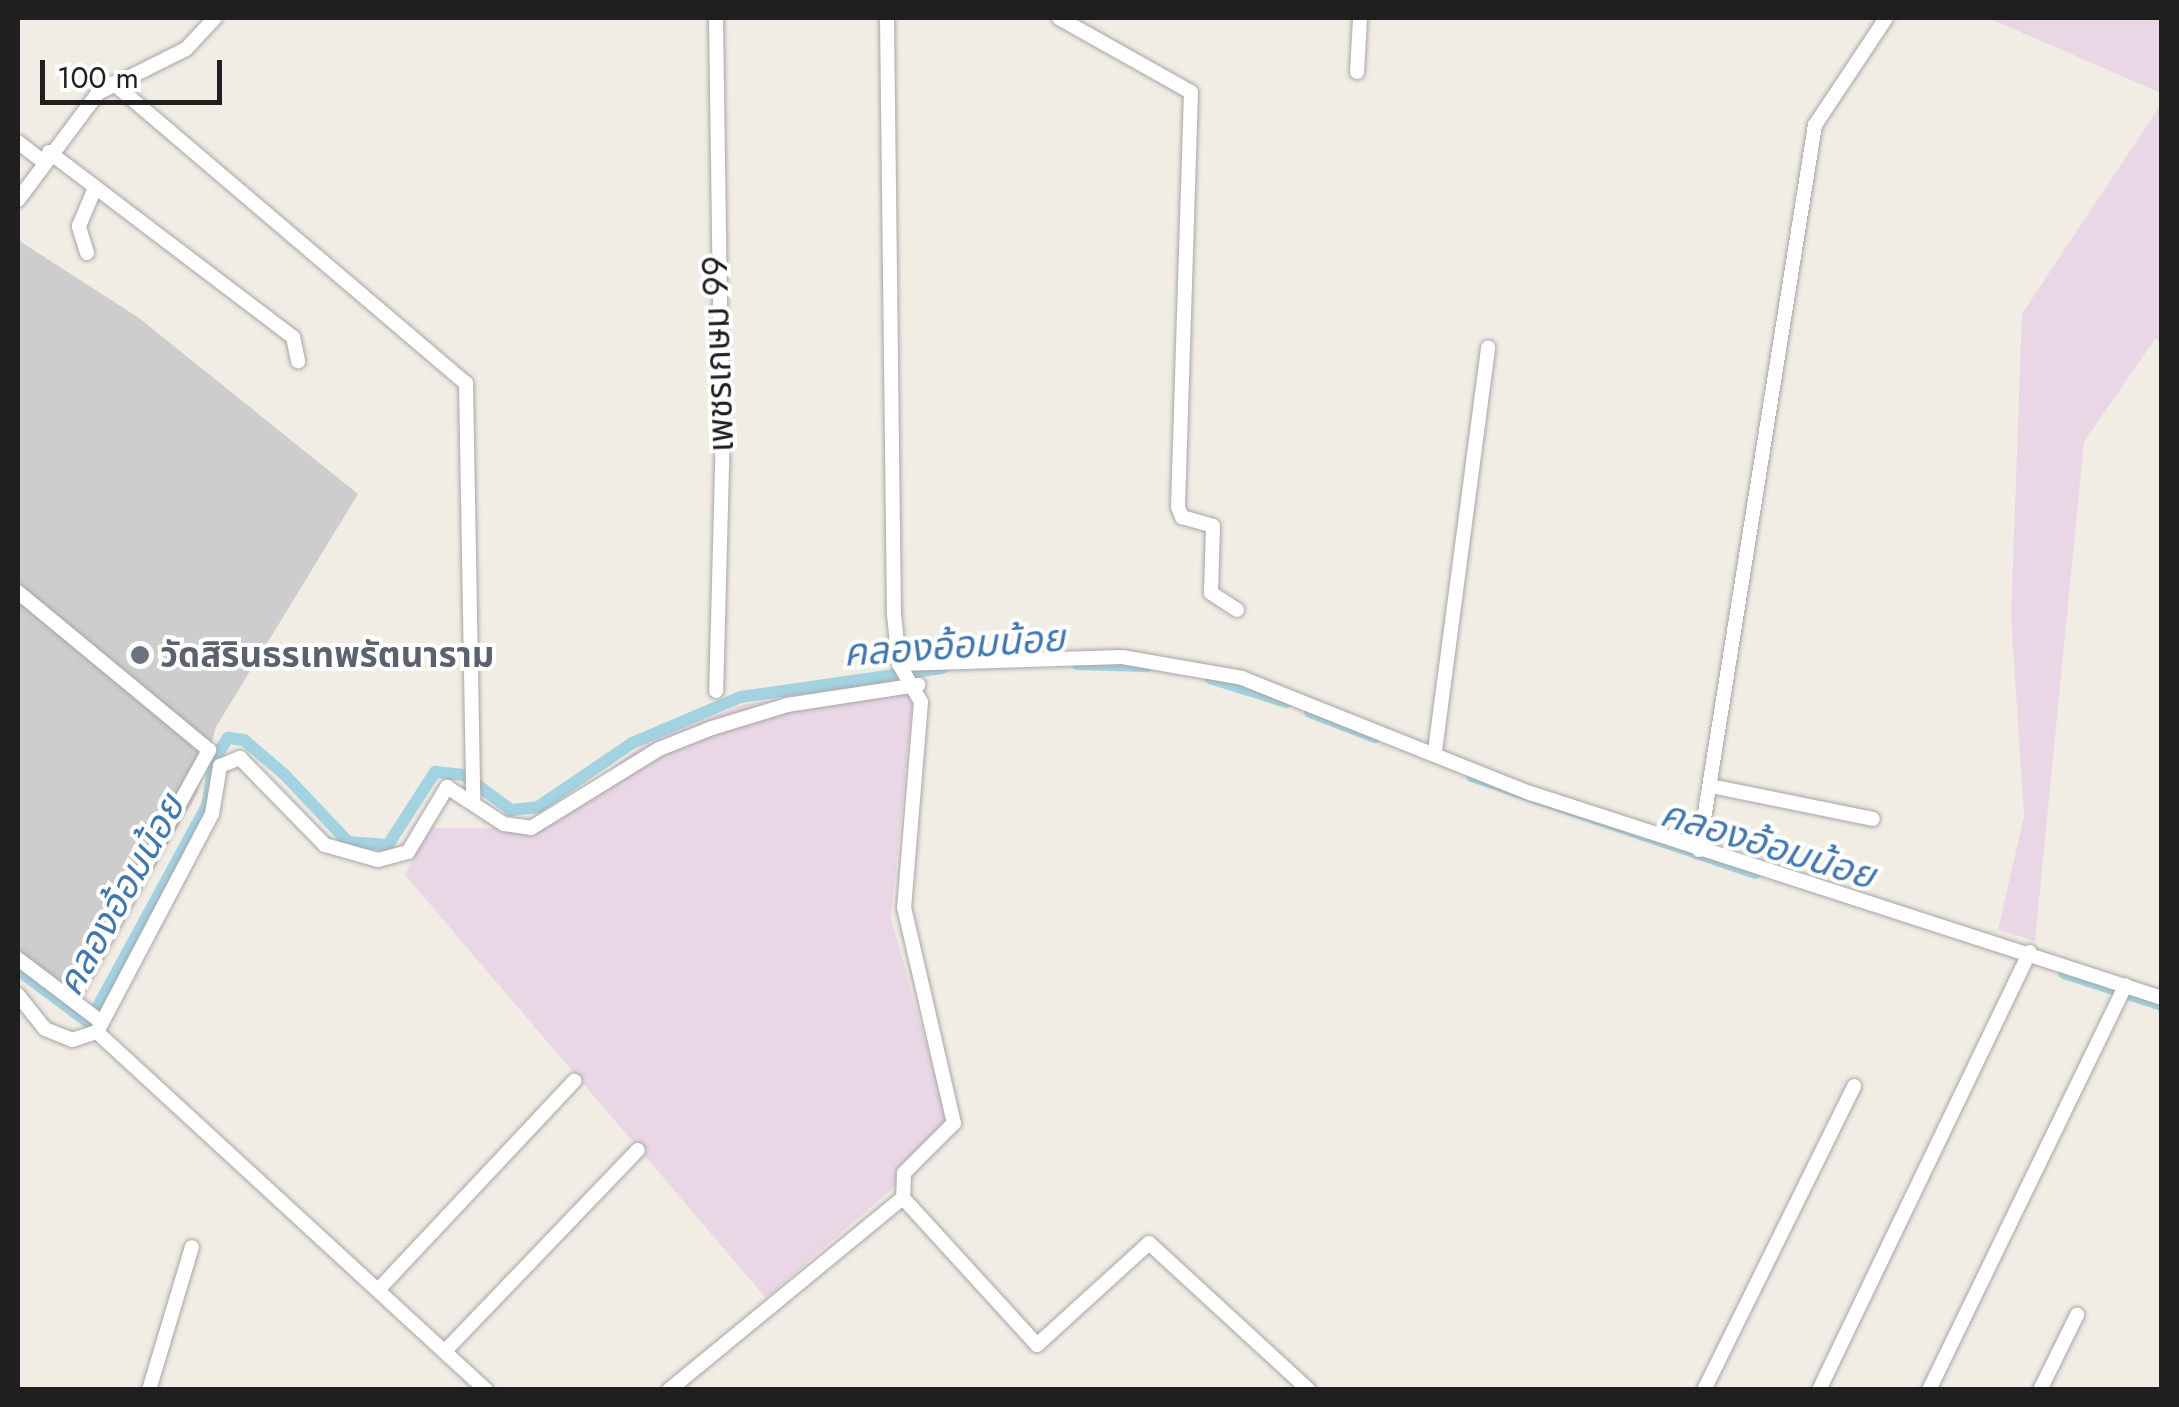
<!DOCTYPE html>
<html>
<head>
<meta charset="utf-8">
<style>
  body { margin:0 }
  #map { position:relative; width:2179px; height:1407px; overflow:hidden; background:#f1ede5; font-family:Jost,"Noto Sans Thai",sans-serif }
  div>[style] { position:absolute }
  .industrial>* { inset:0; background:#ead7e6 }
  .religious>* { inset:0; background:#cdcdcd }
  .canal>* { height:12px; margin:-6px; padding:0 6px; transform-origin:6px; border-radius:6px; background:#a3d2e1 }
  .roads { filter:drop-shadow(0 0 2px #a6a6a6) drop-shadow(0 0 2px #a6a6a6) }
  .minor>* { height:14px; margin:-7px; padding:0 7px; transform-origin:7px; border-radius:7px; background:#fff }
  .dots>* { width:28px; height:28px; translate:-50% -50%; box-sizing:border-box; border:5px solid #fff; border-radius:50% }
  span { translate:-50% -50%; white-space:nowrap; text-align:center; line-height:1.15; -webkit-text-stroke:8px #fff; paint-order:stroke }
  .street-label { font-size:35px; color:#1f1f1f }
  .worship-label { font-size:35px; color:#5b616d; font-weight:700 }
  .left { translate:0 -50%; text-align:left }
  .water-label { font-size:38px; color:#4277ae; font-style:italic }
  .frame { position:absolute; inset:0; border:20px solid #1f1f1f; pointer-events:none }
  .scale { position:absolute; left:40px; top:60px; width:182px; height:45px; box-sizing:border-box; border:5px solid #1f1f1f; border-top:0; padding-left:12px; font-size:30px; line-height:35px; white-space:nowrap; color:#1f1f1f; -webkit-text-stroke:8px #fff; paint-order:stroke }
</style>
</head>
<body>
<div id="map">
  <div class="industrial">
    <i style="clip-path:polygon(1988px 18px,2161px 18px,2161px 93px)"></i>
    <i style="clip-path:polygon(2161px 104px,2161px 342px,2155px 339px,2084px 442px,2035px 941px,1998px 930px,2024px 816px,2011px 616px,2022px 314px)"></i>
    <i style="clip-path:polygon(889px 680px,914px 688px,891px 918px,952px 1137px,766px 1298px,405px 875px,428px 828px,535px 828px,645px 743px,740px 705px)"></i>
  </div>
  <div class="religious">
    <i style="clip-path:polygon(18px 240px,139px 318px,358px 494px,216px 727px,197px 794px,73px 1007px,18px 963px)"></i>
  </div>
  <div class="canal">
    <i style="left:1077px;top:664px;width:70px;rotate:1.6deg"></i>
    <i style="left:1210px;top:678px;width:80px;rotate:17.5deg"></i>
    <i style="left:1310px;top:712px;width:70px;rotate:21deg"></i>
    <i style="left:1472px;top:776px;width:299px;rotate:18.9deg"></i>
    <i style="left:18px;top:970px;width:89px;rotate:36.7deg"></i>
    <i style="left:89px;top:1023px;width:247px;rotate:-61.5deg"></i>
    <i style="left:207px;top:806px;width:49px;rotate:-80.5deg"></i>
    <i style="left:215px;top:758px;width:24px;rotate:-57deg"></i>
    <i style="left:228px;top:738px;width:16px;rotate:7deg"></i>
    <i style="left:244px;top:740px;width:52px;rotate:40.4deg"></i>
    <i style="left:284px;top:774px;width:93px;rotate:46.7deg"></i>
    <i style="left:348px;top:842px;width:40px;rotate:4.3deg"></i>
    <i style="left:388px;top:845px;width:87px;rotate:-57.2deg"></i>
    <i style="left:435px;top:772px;width:29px;rotate:6deg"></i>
    <i style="left:464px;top:775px;width:59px;rotate:36.7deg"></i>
    <i style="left:511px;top:810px;width:27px;rotate:-6deg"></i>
    <i style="left:538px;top:807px;width:114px;rotate:-34.2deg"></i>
    <i style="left:632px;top:743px;width:118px;rotate:-22.9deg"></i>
    <i style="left:741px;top:697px;width:203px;rotate:-8.2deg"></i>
    <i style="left:2064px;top:973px;width:103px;rotate:18.1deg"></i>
  </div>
  <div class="roads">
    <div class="minor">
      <i style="left:716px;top:18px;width:450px;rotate:89.2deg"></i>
      <i style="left:722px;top:468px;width:223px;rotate:91.5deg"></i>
      <i style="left:887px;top:18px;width:596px;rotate:89.33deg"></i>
      <i style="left:894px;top:614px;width:50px;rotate:84.3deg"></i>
      <i style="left:899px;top:664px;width:44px;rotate:59.9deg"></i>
      <i style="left:921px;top:702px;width:206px;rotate:94.7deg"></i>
      <i style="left:904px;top:907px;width:222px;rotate:77deg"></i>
      <i style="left:954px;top:1123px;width:71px;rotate:135deg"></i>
      <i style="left:904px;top:1173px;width:25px;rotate:92deg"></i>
      <i style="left:903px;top:1198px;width:199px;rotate:47.6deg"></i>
      <i style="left:1037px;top:1345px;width:151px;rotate:-42.3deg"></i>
      <i style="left:1149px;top:1243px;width:217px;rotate:42.6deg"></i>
      <i style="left:1059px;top:18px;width:151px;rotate:29.3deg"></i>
      <i style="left:1191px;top:92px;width:415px;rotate:91.8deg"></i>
      <i style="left:1178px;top:507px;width:11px;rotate:68deg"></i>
      <i style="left:1182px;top:517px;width:32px;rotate:16deg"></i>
      <i style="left:1213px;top:526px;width:67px;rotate:91.7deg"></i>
      <i style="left:1211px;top:593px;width:31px;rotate:33deg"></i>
      <i style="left:1357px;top:72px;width:54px;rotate:-86.8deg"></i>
      <i style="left:113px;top:83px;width:463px;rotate:40.4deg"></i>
      <i style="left:466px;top:383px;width:417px;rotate:89deg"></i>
      <i style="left:18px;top:142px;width:31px;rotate:38deg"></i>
      <i style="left:49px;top:152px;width:306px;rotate:37.2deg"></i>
      <i style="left:293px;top:337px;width:25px;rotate:78deg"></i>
      <i style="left:18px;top:200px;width:134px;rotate:-53.2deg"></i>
      <i style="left:98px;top:93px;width:98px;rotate:-26.6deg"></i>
      <i style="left:186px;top:49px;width:42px;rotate:-46.9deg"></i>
      <i style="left:87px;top:253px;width:28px;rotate:-107deg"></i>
      <i style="left:79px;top:226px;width:41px;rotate:-67.2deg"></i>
      <i style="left:18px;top:592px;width:248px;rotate:39.6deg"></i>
      <i style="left:209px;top:750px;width:281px;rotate:118.8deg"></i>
      <i style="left:899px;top:664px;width:223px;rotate:-1.8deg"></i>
      <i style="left:1122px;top:657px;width:122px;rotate:9.9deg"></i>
      <i style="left:1242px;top:678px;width:310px;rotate:21.8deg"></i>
      <i style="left:1530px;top:793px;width:664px;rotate:17.97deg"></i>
      <i style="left:1435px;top:751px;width:407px;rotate:-82.5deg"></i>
      <i style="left:1711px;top:786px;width:165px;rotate:11.5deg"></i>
      <i style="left:1699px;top:850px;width:734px;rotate:-80.91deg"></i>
      <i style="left:1815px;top:125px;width:128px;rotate:-56.4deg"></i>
      <i style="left:18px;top:959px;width:103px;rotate:37.1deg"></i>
      <i style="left:18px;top:995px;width:43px;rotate:51.5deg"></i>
      <i style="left:45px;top:1029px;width:29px;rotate:22deg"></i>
      <i style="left:72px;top:1040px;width:26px;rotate:-18deg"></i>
      <i style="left:378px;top:1290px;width:287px;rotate:-46.8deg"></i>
      <i style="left:446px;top:1350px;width:277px;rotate:-46.2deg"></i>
      <i style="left:149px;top:1390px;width:149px;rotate:-73.3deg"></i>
      <i style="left:486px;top:1390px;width:529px;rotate:-137.38deg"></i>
      <i style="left:97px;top:1032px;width:246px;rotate:-62.2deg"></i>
      <i style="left:212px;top:814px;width:49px;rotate:-80.5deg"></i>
      <i style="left:220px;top:766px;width:22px;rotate:-22deg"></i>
      <i style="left:240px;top:758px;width:122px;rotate:45.7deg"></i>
      <i style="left:325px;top:845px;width:55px;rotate:15.8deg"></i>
      <i style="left:378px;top:860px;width:31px;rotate:-15deg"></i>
      <i style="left:408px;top:852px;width:76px;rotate:-59deg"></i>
      <i style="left:447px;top:787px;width:68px;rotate:33deg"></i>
      <i style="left:504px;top:824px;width:27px;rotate:8deg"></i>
      <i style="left:531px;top:828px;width:150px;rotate:-31.7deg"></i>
      <i style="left:659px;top:749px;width:57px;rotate:-21.6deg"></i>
      <i style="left:712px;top:728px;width:78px;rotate:-17deg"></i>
      <i style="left:787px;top:705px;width:133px;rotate:-8.7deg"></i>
      <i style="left:669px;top:1390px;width:303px;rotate:-39.4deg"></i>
      <i style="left:1704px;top:1390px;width:339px;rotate:-63.7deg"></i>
      <i style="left:1819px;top:1390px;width:486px;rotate:-64.3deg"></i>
      <i style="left:1929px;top:1390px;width:450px;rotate:-64.1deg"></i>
      <i style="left:2040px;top:1390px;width:84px;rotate:-63.7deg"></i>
    </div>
  </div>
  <div class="dots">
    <i style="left:140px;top:655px;background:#6b7280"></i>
  </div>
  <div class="street-label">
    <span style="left:718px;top:354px;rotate:-92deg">เพชรเกษม 99</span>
  </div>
  <div class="worship-label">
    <span class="left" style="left:160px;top:655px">วัดสิรินธรเทพรัตนาราม</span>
  </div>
  <div class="water-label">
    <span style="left:954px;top:645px;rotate:-4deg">คลองอ้อมน้อย</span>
    <span style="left:1768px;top:844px;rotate:17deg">คลองอ้อมน้อย</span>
    <span style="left:120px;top:895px;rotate:-61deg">คลองอ้อมน้อย</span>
  </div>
  <div class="frame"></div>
  <div class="scale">100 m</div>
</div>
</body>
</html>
